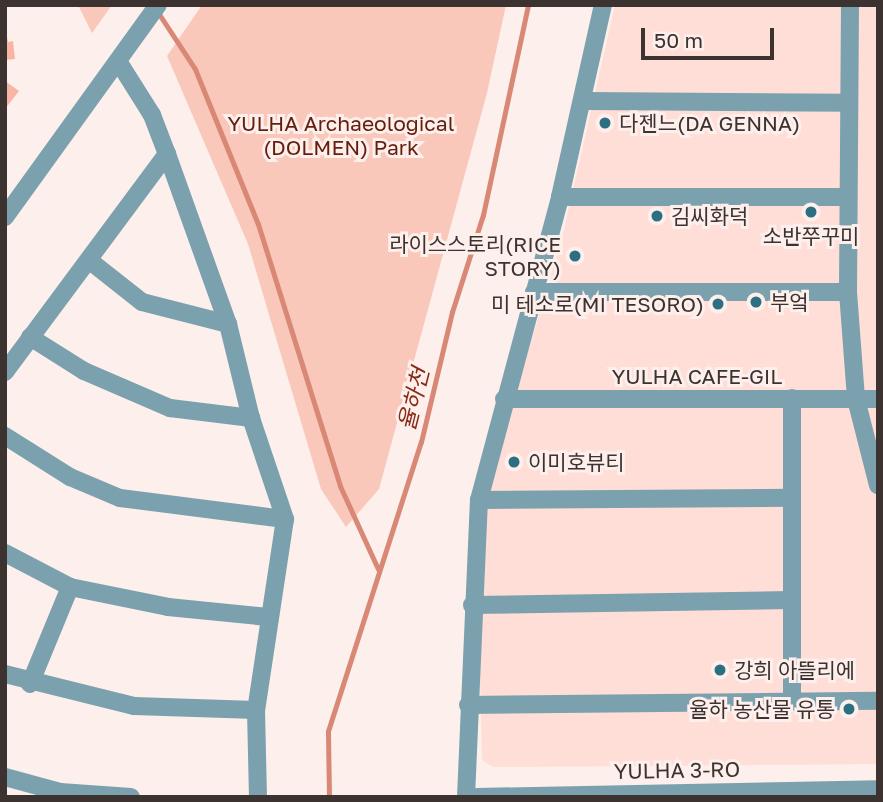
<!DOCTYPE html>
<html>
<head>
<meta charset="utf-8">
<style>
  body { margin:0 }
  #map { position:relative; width:883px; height:802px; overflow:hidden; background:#fdefeb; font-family:"Golos Text","Noto Sans KR",sans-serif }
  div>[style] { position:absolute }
  .built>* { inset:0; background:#feded6 }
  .green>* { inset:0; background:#fac7bb }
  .stream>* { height:5px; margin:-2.5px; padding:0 2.5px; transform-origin:2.5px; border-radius:2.5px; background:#d88875 }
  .building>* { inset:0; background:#f8b5a4 }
  .minor>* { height:18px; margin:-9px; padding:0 9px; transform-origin:9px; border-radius:9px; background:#7aa1ad }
  .dots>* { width:19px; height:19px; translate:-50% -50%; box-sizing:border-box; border:4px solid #fdefeb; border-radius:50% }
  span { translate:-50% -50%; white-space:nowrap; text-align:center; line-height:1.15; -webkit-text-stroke:6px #fdefeb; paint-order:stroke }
  .park-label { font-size:21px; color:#651e0e }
  .poi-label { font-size:21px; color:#3c3230 }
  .left { translate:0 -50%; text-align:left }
  .right { translate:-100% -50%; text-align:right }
  .street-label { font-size:21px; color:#3c3230 }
  .water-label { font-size:23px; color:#882a14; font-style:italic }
  .frame { position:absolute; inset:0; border:7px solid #3c3230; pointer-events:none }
  .scale { position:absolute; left:641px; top:28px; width:133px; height:32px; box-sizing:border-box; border:4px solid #3c3230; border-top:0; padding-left:9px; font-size:21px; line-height:24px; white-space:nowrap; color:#3c3230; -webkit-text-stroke:5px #fdefeb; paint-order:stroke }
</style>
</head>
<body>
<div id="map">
  <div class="built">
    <i style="clip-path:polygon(615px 5px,878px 5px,878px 764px,493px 767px,482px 760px,479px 628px,482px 533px,492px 473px,562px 238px)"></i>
  </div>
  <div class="green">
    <i style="clip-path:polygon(78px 5px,112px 5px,92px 33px)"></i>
    <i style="clip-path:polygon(202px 5px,506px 5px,487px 93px,379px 489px,346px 527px,321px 489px,248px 244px,167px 56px)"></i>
  </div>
  <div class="stream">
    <i style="left:157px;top:11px;width:69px;rotate:56.8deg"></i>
    <i style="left:195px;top:69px;width:167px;rotate:67.9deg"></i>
    <i style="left:258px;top:224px;width:275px;rotate:72.6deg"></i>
    <i style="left:340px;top:486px;width:91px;rotate:65.4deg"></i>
    <i style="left:329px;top:797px;width:66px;rotate:-90.9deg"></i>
    <i style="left:328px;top:731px;width:304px;rotate:-72.2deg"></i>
    <i style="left:421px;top:442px;width:134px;rotate:-76.6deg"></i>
    <i style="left:452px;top:312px;width:102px;rotate:-72.3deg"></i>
    <i style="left:483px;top:215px;width:215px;rotate:-77.9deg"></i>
  </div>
  <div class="building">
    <i style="clip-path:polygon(7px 37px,8px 42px,13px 41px,15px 59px,5px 60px)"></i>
    <i style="clip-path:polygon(5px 81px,19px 91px,5px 109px)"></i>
  </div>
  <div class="minor">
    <i style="left:850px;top:5px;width:287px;rotate:90.4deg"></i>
    <i style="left:848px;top:292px;width:107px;rotate:85.7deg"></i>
    <i style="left:856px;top:399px;width:89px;rotate:75.7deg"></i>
    <i style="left:118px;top:61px;width:64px;rotate:57.8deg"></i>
    <i style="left:152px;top:115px;width:42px;rotate:69deg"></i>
    <i style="left:167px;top:154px;width:181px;rotate:70.3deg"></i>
    <i style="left:228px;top:324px;width:97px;rotate:76.3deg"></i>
    <i style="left:251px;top:418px;width:107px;rotate:71.4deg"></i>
    <i style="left:285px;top:519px;width:193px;rotate:98.6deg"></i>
    <i style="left:256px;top:710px;width:87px;rotate:88.7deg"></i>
    <i style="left:585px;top:101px;width:262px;rotate:0.4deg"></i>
    <i style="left:560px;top:197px;width:287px"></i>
    <i style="left:5px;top:217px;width:261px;rotate:-54.2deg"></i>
    <i style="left:90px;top:261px;width:66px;rotate:38.3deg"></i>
    <i style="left:142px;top:302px;width:89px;rotate:14.3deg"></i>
    <i style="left:534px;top:292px;width:314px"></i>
    <i style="left:30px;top:337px;width:64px;rotate:32.2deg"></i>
    <i style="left:84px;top:371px;width:94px;rotate:23.3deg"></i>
    <i style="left:170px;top:408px;width:82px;rotate:7deg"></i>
    <i style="left:5px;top:372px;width:272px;rotate:-53.4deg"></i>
    <i style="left:792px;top:398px;width:302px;rotate:90deg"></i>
    <i style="left:504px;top:399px;width:374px"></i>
    <i style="left:5px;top:436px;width:77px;rotate:32.2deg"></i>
    <i style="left:70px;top:477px;width:54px;rotate:22.8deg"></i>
    <i style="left:120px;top:498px;width:166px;rotate:7.3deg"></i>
    <i style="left:479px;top:500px;width:313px;rotate:-0.4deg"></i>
    <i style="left:5px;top:553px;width:73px;rotate:27.6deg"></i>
    <i style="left:70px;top:587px;width:100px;rotate:11.5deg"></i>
    <i style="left:168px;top:607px;width:100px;rotate:5.7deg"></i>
    <i style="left:472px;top:605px;width:319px;rotate:-0.9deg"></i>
    <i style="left:5px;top:674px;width:133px;rotate:13.9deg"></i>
    <i style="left:134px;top:706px;width:122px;rotate:1.9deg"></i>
    <i style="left:30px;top:684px;width:105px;rotate:-67.6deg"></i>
    <i style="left:468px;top:705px;width:410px;rotate:-0.6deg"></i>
    <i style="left:5px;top:777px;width:57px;rotate:15.3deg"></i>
    <i style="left:60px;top:792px;width:71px;rotate:4deg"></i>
    <i style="left:466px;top:797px;width:297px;rotate:-87.5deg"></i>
    <i style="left:479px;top:500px;width:314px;rotate:-75deg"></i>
    <i style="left:560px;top:197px;width:197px;rotate:-77.4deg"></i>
    <i style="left:477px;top:797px;width:401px;rotate:-1.1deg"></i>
  </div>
  <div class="dots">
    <i style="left:605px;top:123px;background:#2d6f82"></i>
    <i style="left:811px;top:212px;background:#2d6f82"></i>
    <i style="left:657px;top:216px;background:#2d6f82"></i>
    <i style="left:575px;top:256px;background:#2d6f82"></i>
    <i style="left:756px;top:302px;background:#2d6f82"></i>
    <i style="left:718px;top:304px;background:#2d6f82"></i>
    <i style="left:514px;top:462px;background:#2d6f82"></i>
    <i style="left:720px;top:670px;background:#2d6f82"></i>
    <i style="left:849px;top:709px;background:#2d6f82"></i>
  </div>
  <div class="park-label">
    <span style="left:341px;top:135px">YULHA Archaeological<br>(DOLMEN) Park</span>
  </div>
  <div class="poi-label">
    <span class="left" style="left:619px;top:123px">다젠느(DA GENNA)</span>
    <span class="left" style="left:671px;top:216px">김씨화덕</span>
    <span style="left:811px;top:236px">소반쭈꾸미</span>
    <span class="right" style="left:561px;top:256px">라이스스토리(RICE<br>STORY)</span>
    <span class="left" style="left:770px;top:302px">부엌</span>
    <span class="right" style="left:704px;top:304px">미 테소로(MI TESORO)</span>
    <span class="left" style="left:528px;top:462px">이미호뷰티</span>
    <span class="left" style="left:734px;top:670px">강희 아뜰리에</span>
    <span class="right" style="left:835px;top:709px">율하 농산물 유통</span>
  </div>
  <div class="street-label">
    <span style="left:697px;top:376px">YULHA CAFE-GIL</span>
    <span style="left:677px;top:770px;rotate:-1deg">YULHA 3-RO</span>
  </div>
  <div class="water-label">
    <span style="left:413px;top:399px;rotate:-76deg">율하천</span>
  </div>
  <div class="frame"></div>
  <div class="scale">50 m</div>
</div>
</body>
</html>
